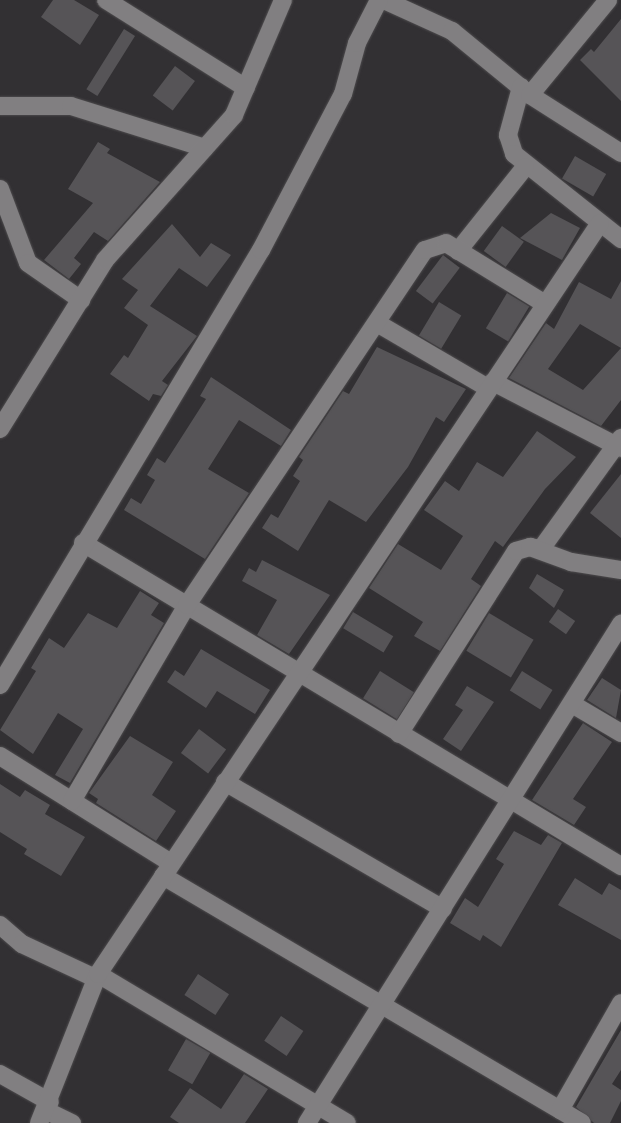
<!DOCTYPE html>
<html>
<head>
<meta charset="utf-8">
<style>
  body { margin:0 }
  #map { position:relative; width:621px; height:1123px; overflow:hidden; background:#323033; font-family:"Archivo Narrow",sans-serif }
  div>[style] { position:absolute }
  .building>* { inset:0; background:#565457; transform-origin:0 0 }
  .roads { filter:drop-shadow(0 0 1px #4e4c4e) drop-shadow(0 0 1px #4e4c4e) }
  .street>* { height:18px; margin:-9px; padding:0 9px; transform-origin:9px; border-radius:9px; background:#817f81 }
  span { translate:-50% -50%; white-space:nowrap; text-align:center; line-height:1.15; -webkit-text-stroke:4px #19191a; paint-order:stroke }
</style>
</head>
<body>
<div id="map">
  <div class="building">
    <i style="clip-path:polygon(53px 0,74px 0,99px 15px,80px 45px,41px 17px)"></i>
    <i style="clip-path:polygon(621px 19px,621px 101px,580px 60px,591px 49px,594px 52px)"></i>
    <i style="left:124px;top:29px;width:13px;height:71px;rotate:32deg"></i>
    <i style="left:175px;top:66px;width:25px;height:37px;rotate:37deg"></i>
    <i style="clip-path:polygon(98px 142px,110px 149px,107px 153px,160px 182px,108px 241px,94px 232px,74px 258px,81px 264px,69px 279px,44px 260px,93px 203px,68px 189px)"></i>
    <i style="left:575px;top:156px;width:36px;height:26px;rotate:30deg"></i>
    <i style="clip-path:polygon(551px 213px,580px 228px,562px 260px,520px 238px)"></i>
    <i style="clip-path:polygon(172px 224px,200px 257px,211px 243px,231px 255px,207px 287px,179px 268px,150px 306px,197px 336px,162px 381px,168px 385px,161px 396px,153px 394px,149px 401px,110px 374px,124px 355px,128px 358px,148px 325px,124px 308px,138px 290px,122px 279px)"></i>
    <i style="left:502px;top:226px;width:27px;height:31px;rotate:36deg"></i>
    <i style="left:443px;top:255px;width:21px;height:45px;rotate:37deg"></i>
    <i style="clip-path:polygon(621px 281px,621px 348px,580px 324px,548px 369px,583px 390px,621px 348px,621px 400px,601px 426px,509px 378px,546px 323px,554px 329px,579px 282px,611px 299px)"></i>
    <i style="left:507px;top:293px;width:26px;height:41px;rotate:31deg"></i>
    <i style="left:439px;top:302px;width:26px;height:39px;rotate:31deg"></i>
    <i style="clip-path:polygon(377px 347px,466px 389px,444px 422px,436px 417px,408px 467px,366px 522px,329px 500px,298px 551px,262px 528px,271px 514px,278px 518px,300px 481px,293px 476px,303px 460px,299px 457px,343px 391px,349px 394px)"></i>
    <i style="clip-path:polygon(211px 377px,291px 430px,281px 446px,239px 420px,208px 469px,249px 493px,205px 559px,124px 510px,131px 498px,141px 504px,155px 480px,147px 475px,157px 458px,165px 463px,206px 399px,200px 396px)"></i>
    <i style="clip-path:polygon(537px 431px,576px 457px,545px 489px,503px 547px,495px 541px,471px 579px,481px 586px,440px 651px,414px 636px,423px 622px,369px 588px,398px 544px,441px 570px,463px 536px,424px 510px,445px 481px,459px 491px,477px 462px,503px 477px)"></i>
    <i style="clip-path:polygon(621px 474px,621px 538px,590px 513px)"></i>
    <i style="clip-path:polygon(262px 560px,330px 595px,289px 654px,257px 635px,277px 600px,242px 581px,249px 568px,256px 572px)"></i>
    <i style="clip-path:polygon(537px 574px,564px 590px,554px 608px,529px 588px)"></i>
    <i style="clip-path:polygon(140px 591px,159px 603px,151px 615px,164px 623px,70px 783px,55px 775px,83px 729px,58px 713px,33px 754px,0 730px,36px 671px,31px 668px,49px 638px,64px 648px,88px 613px,117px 628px)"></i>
    <i style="left:558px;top:609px;width:21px;height:16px;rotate:35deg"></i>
    <i style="left:353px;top:612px;width:47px;height:19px;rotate:31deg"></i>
    <i style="left:489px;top:613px;width:52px;height:44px;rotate:31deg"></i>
    <i style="clip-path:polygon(201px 649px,270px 690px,255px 714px,217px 691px,206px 708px,167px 682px,175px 670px,184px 676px)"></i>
    <i style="left:380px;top:671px;width:40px;height:32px;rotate:32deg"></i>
    <i style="left:522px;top:671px;width:36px;height:23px;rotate:32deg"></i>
    <i style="clip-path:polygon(602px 678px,621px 690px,616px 718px,587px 700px)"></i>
    <i style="clip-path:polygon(467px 686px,494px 702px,461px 751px,443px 739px,463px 710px,455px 705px)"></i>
    <i style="clip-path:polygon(583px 723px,612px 742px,573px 799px,586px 807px,574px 825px,532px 800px)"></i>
    <i style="left:199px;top:729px;width:34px;height:30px;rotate:37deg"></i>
    <i style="clip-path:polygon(130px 736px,173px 762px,152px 795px,176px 811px,156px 841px,96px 803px,98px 799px,89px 793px)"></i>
    <i style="clip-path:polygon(0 784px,20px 797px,25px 790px,50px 805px,45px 814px,85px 837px,61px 876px,24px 854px,27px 849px,0 832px)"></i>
    <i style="clip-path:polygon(514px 831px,541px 845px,548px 835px,562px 843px,501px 947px,483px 935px,480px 941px,450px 923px,465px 898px,478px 907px,504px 864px,496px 859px)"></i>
    <i style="clip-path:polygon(575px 878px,602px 895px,609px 883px,621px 890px,621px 940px,558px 905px)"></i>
    <i style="left:198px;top:974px;width:37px;height:25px;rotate:33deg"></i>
    <i style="left:281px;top:1016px;width:27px;height:30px;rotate:34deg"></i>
    <i style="clip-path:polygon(621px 1030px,621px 1070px,612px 1084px,621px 1090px,621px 1101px,610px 1123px,594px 1123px,576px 1107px)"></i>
    <i style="left:186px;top:1039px;width:28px;height:36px;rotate:30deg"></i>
    <i style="clip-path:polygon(244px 1074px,268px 1089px,245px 1123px,179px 1123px,170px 1117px,190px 1088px,221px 1109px)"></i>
  </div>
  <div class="roads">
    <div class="street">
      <i style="left:106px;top:0;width:165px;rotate:32.2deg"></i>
      <i style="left:384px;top:0;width:75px;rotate:24.5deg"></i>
      <i style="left:452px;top:31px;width:101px;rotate:39.4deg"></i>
      <i style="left:530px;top:95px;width:108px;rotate:32.5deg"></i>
      <i style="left:521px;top:87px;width:50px;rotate:105.2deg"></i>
      <i style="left:508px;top:135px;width:20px;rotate:72deg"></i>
      <i style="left:514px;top:154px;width:137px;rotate:38.5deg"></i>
      <i style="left:530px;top:95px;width:123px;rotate:-50.6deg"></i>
      <i style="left:0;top:106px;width:71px"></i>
      <i style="left:71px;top:106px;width:140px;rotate:17.4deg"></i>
      <i style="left:0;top:189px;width:79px;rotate:69.3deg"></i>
      <i style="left:28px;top:263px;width:65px;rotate:34.9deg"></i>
      <i style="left:458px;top:251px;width:107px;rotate:-51.4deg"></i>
      <i style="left:377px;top:323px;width:129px;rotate:30.4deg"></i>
      <i style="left:493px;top:382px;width:144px;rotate:27.3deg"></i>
      <i style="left:0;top:429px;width:199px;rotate:-58.1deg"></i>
      <i style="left:105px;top:260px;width:194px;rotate:-48.3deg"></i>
      <i style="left:234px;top:115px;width:125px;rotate:-66.9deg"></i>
      <i style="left:83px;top:543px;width:628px;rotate:30.98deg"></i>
      <i style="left:530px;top:547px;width:11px;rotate:10deg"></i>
      <i style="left:541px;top:549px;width:137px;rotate:-54.2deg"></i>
      <i style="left:0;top:685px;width:507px;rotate:-59.04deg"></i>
      <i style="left:261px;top:250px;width:176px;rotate:-62.3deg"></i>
      <i style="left:343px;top:94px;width:53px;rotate:-74.6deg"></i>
      <i style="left:357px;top:43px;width:48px;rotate:-62.9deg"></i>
      <i style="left:572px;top:704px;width:57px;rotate:30.6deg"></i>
      <i style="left:399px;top:734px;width:217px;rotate:-57.4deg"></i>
      <i style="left:516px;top:551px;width:15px;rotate:-16deg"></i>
      <i style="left:530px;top:547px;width:44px;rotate:20.1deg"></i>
      <i style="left:571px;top:562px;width:51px;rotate:9.1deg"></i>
      <i style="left:0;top:756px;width:202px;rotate:32deg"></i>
      <i style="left:225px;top:782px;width:252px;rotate:30.2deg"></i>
      <i style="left:72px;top:801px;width:227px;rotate:-59.6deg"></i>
      <i style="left:187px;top:605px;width:427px;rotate:-56.2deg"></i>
      <i style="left:425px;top:250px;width:22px;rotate:-18deg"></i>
      <i style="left:446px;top:243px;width:116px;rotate:31.6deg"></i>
      <i style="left:163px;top:876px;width:486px;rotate:30.5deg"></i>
      <i style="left:0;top:925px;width:29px;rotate:41deg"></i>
      <i style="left:22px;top:944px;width:81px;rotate:25deg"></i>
      <i style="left:98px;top:974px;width:290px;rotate:30.9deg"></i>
      <i style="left:0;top:1074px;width:57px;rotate:29.2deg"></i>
      <i style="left:560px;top:1110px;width:123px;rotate:-60.3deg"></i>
      <i style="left:47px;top:1111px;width:28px;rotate:26deg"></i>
      <i style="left:39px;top:1123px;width:160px;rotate:-68.4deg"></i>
      <i style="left:98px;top:974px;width:903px;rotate:-56.24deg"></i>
      <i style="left:307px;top:1123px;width:590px;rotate:-57.82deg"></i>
    </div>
  </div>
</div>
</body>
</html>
